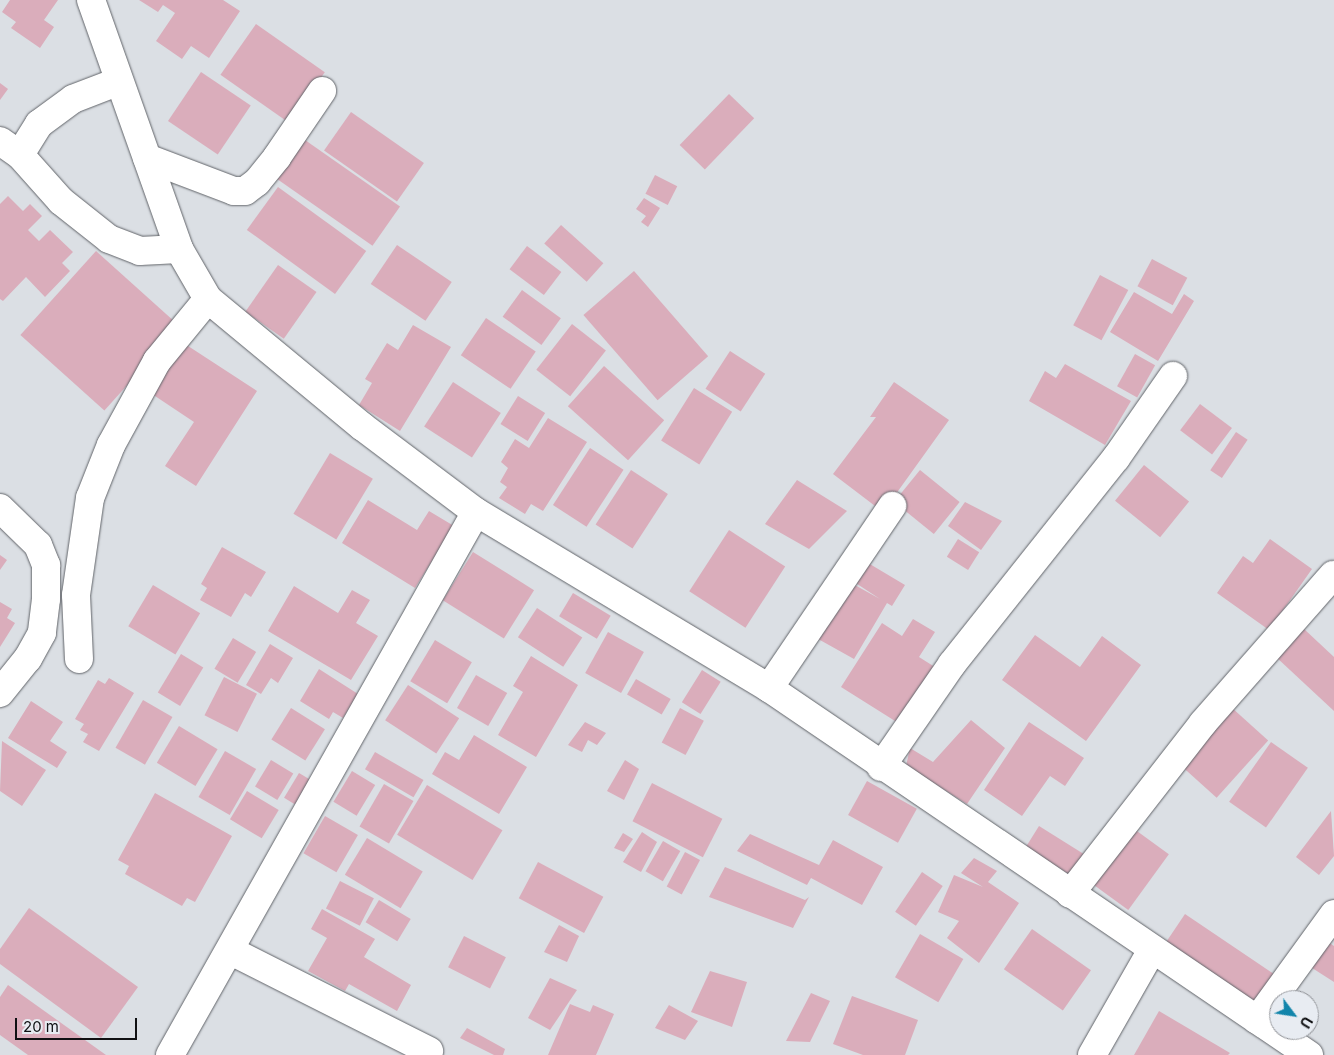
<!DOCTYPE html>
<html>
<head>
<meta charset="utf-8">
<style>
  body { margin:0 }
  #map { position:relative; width:1334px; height:1055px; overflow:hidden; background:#dbdfe4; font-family:Inter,sans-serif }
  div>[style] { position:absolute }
  .building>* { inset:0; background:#daadbb; transform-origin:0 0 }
  .roads { filter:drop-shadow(0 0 1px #616469) drop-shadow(0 0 1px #616469) }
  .minor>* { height:28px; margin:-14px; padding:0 14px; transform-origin:14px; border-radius:14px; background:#fff }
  span { translate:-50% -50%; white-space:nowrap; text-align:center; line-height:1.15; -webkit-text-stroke:4px #e8ecf2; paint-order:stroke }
  .north { position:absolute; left:1269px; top:990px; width:50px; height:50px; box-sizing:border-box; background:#e8ecf2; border:1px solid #929499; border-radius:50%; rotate:121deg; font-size:14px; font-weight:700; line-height:20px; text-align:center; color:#101113 }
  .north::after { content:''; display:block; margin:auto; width:18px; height:22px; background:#1285ab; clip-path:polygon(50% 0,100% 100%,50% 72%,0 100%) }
  .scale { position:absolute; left:15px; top:1018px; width:122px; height:22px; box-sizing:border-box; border:2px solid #101113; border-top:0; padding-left:6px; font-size:15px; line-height:18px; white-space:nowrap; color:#101113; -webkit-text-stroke:4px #e8ecf2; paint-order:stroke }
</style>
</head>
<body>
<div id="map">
  <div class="building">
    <i style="clip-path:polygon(10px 0,58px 0,44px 20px,54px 27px,40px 48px,11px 28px,16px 22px,2px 12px)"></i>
    <i style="clip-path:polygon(139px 0,223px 0,240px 11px,209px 58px,191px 46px,182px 59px,156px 41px,175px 13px,163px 5px,158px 12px)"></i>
    <i style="left:256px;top:24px;width:84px;height:62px;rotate:35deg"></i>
    <i style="left:201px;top:72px;width:60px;height:59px;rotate:34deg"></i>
    <i style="clip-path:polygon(0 83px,8px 89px,0 100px)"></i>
    <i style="left:729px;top:94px;width:35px;height:71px;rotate:44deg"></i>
    <i style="left:351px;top:112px;width:89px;height:47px;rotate:35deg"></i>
    <i style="left:305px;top:140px;width:116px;height:48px;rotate:35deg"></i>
    <i style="left:655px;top:175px;width:25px;height:21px;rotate:27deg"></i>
    <i style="left:278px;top:187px;width:109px;height:53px;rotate:36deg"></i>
    <i style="clip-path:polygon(8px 196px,23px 211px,30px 204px,42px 216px,28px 230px,39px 241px,50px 230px,73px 252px,62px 263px,70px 271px,45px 297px,26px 277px,3px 301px,0 299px,0 204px)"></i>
    <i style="clip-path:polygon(644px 198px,660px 208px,648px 227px,641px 222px,646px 216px,636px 209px)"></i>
    <i style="left:561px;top:225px;width:57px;height:25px;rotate:42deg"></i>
    <i style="left:397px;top:245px;width:66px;height:47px;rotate:34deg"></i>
    <i style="left:527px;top:246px;width:43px;height:29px;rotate:37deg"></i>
    <i style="left:96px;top:251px;width:113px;height:113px;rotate:42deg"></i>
    <i style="left:1152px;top:259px;width:40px;height:31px;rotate:28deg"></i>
    <i style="left:278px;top:265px;width:47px;height:57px;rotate:35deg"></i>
    <i style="left:634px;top:271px;width:113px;height:67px;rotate:49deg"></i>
    <i style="left:1100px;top:275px;width:32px;height:57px;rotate:28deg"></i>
    <i style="left:522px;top:290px;width:48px;height:33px;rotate:36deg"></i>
    <i style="clip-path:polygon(1134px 292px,1172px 314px,1184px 294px,1194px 301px,1158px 361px,1110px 332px)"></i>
    <i style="left:486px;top:318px;width:60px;height:45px;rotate:34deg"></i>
    <i style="left:572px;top:324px;width:43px;height:58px;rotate:38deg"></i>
    <i style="clip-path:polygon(413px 325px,451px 347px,400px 431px,359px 405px,372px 383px,365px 379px,387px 343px,398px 350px)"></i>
    <i style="clip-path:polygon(185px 344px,257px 391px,196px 486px,165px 466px,194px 422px,152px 394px)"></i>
    <i style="left:730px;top:351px;width:42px;height:45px;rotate:33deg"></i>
    <i style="left:1135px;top:354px;width:23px;height:37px;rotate:29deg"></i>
    <i style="clip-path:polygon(1065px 364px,1131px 401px,1105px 445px,1029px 401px,1045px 371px,1056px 378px)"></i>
    <i style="left:604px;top:366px;width:81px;height:54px;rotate:42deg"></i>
    <i style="left:453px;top:382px;width:57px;height:53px;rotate:33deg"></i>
    <i style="clip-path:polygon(894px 382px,949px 420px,883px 512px,833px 474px,876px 417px,870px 417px)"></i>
    <i style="left:694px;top:388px;width:45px;height:62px;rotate:32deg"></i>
    <i style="left:518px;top:396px;width:32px;height:33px;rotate:32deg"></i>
    <i style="left:1200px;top:404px;width:40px;height:33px;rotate:37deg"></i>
    <i style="clip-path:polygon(548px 418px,587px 442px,543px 511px,531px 504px,525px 514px,499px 498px,507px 487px,500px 482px,508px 468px,501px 462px,515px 439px,529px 448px)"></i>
    <i style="left:1236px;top:432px;width:14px;height:46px;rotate:34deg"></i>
    <i style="left:590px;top:448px;width:40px;height:68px;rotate:33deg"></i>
    <i style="left:330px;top:453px;width:50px;height:71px;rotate:31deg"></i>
    <i style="left:1144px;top:465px;width:58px;height:46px;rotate:39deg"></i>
    <i style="left:631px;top:470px;width:44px;height:65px;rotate:33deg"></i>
    <i style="left:920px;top:470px;width:51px;height:41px;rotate:39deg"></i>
    <i style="clip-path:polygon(797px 480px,847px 511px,809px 549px,765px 524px)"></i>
    <i style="clip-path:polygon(368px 500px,417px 530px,429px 511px,454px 526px,415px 588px,342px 543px)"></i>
    <i style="clip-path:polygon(965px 502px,1002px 521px,981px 550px,948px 526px)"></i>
    <i style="left:729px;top:530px;width:67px;height:73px;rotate:33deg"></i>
    <i style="left:958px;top:539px;width:25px;height:21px;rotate:32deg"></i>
    <i style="clip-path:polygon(1270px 539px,1312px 569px,1269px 630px,1217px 593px,1243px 556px,1253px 563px)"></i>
    <i style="clip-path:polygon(222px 547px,266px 572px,251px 597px,245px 593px,231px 617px,200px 600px,207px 588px,201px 584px)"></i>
    <i style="left:473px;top:552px;width:72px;height:57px;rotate:32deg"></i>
    <i style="clip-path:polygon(0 555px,7px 560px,0 570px)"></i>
    <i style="clip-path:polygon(858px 557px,905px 585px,892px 606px,887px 603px,854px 659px,811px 635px,844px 579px,880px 599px,845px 576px)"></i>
    <i style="left:153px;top:585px;width:55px;height:48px;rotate:31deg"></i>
    <i style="clip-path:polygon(294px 586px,338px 613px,352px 590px,370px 600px,356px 623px,378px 636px,351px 680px,268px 631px)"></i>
    <i style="left:573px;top:593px;width:44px;height:27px;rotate:31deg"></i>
    <i style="clip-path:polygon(0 602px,12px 609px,7px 618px,15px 623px,0 647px)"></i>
    <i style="left:537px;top:608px;width:54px;height:35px;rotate:33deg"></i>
    <i style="clip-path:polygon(913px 619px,935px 632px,919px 657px,938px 669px,903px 726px,841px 687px,882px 623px,902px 636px)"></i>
    <i style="clip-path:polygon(1303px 628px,1334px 657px,1334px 711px,1276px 657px)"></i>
    <i style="left:608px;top:632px;width:41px;height:47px;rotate:29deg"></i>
    <i style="clip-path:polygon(1035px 635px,1080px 667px,1102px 636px,1141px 665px,1086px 741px,1002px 680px)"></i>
    <i style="left:233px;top:638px;width:27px;height:36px;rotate:31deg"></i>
    <i style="left:435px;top:640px;width:43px;height:48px;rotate:31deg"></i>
    <i style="clip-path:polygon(270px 644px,293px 658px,278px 683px,271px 678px,261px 694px,246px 685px)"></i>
    <i style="left:181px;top:654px;width:26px;height:45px;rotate:31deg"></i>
    <i style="clip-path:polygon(531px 656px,578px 685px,536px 757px,498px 735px,523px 692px,513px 686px)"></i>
    <i style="clip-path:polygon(319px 669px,358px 694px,343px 718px,333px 712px,329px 719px,300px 701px)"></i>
    <i style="left:702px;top:670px;width:22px;height:38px;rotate:32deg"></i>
    <i style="left:476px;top:675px;width:36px;height:38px;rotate:30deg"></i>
    <i style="left:224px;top:677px;width:37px;height:43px;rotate:27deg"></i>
    <i style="clip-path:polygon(109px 678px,134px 693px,99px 751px,83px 742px,88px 734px,80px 730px,84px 724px,75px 719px,98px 680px,105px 684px)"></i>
    <i style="left:636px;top:679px;width:40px;height:18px;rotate:30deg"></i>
    <i style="left:408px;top:685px;width:61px;height:42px;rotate:33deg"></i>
    <i style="left:143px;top:700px;width:34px;height:55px;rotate:30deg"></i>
    <i style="clip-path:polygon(31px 701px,63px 722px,50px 741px,67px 752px,57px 768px,8px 738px)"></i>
    <i style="left:1231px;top:707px;width:50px;height:77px;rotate:42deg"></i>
    <i style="left:291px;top:708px;width:40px;height:37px;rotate:32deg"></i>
    <i style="left:680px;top:708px;width:27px;height:39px;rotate:28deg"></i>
    <i style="clip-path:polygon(971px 720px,1005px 748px,967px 804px,906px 766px,910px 748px,933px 762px)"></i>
    <i style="clip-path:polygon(585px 722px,606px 733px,597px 745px,588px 740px,582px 752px,568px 745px)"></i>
    <i style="clip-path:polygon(1029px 722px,1084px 758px,1065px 786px,1050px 776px,1022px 816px,984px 790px)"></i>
    <i style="left:179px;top:726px;width:45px;height:43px;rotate:31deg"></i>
    <i style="clip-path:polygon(474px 735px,527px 767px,499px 814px,432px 774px,445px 752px,459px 760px)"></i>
    <i style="clip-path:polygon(2px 741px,46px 770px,22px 806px,0 791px)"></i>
    <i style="left:1271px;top:742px;width:45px;height:73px;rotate:35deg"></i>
    <i style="left:225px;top:751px;width:36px;height:53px;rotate:30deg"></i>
    <i style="left:375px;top:752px;width:56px;height:20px;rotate:30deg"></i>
    <i style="left:271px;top:760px;width:26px;height:31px;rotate:31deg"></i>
    <i style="clip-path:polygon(625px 760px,639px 769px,624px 800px,607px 791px)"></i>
    <i style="left:352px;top:771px;width:27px;height:36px;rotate:31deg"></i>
    <i style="left:299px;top:773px;width:21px;height:29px;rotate:31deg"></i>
    <i style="left:867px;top:781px;width:57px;height:39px;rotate:29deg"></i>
    <i style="left:652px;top:783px;width:79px;height:43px;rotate:27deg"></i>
    <i style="left:384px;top:784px;width:34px;height:49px;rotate:30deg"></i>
    <i style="left:427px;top:785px;width:88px;height:58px;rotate:31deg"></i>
    <i style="left:247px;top:791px;width:37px;height:33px;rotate:31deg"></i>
    <i style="clip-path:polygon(155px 793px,232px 836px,195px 902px,187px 898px,182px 906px,125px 874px,129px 866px,118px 860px)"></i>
    <i style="clip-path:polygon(1331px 811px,1334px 856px,1319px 875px,1296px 857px)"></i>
    <i style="left:325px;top:816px;width:38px;height:43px;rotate:30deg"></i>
    <i style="left:1039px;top:826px;width:57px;height:25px;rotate:32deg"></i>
    <i style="left:1130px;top:826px;width:48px;height:69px;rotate:36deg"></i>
    <i style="clip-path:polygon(642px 832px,657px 842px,641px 872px,623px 862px)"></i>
    <i style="clip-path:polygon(623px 833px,633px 839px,624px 852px,614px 848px)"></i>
    <i style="clip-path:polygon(750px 834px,819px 865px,833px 840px,883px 867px,862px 905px,811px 878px,807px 885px,737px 851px)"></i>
    <i style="left:367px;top:838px;width:65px;height:43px;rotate:31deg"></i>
    <i style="left:663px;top:841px;width:20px;height:35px;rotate:30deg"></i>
    <i style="left:685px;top:852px;width:17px;height:39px;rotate:28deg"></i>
    <i style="clip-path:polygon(974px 858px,997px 871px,988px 882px,1019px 903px,979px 963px,947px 938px,959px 921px,938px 912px,954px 875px,983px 887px,961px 873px)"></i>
    <i style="left:538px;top:862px;width:74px;height:41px;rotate:28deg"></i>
    <i style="clip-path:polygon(725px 867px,805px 900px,809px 897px,793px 928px,709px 897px)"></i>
    <i style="left:922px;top:872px;width:25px;height:48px;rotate:34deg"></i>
    <i style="left:340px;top:881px;width:38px;height:31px;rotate:27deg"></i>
    <i style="left:379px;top:900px;width:37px;height:26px;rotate:31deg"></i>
    <i style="clip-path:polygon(29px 908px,138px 987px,101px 1038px,0 964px,0 949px)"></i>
    <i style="clip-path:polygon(322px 909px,375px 939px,364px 957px,411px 985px,397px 1011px,349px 984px,345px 991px,308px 971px,327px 938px,311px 929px)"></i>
    <i style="left:1185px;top:914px;width:109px;height:37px;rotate:34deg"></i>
    <i style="clip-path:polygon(559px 925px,579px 936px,567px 962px,544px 952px)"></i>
    <i style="left:1032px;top:929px;width:72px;height:49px;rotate:35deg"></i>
    <i style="left:920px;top:934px;width:50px;height:50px;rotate:30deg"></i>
    <i style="left:464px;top:936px;width:47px;height:35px;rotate:27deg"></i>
    <i style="clip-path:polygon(1325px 940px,1334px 946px,1334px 982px,1309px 966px)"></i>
    <i style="clip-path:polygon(710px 971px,747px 982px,732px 1027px,691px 1012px)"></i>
    <i style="clip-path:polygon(550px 978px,577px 990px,550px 1030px,528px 1018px)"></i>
    <i style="clip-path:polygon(8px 985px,106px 1055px,28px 1055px,0 1035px,0 997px)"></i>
    <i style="clip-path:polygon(811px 993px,830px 1001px,810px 1042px,786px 1041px)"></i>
    <i style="clip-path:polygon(852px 996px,918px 1020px,905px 1055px,863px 1055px,833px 1044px)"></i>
    <i style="clip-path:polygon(570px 1004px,590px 1012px,593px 1005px,614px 1014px,596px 1055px,548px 1055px)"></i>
    <i style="clip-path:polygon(669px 1005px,698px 1021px,685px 1040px,655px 1028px)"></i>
    <i style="clip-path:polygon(1159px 1011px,1230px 1053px,1228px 1055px,1134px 1055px)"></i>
    <i style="clip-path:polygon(467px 1028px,505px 1049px,503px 1055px,494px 1055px,460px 1038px)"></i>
  </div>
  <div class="roads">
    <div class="minor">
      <i style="left:91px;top:0;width:264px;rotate:70.5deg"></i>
      <i style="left:179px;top:249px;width:58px;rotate:59.9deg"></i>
      <i style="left:208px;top:299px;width:201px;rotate:39.6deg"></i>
      <i style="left:363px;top:427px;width:141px;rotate:37deg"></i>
      <i style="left:476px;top:512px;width:342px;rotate:31deg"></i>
      <i style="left:769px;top:688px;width:653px;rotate:34.2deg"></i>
      <i style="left:117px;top:82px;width:47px;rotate:158.9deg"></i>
      <i style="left:73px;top:99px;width:42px;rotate:143.7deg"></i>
      <i style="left:39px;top:124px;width:36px;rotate:122deg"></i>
      <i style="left:20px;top:155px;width:62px;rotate:48.3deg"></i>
      <i style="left:61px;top:201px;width:61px;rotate:38.4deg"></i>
      <i style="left:109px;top:239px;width:33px;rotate:21deg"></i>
      <i style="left:140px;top:251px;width:39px;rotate:-3deg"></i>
      <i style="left:0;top:141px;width:24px;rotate:35deg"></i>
      <i style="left:147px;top:158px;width:93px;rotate:20.8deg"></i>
      <i style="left:234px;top:191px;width:11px"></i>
      <i style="left:245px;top:191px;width:15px;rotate:-37deg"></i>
      <i style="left:257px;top:182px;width:32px;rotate:-51deg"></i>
      <i style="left:277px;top:157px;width:80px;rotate:-55.7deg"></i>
      <i style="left:0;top:508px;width:53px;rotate:44.2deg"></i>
      <i style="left:38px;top:545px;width:22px;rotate:68deg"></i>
      <i style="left:46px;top:565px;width:34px;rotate:90deg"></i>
      <i style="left:46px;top:599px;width:34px;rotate:97deg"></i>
      <i style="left:42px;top:633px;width:29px;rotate:119deg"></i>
      <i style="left:28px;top:658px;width:45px;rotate:128.7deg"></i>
      <i style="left:79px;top:659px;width:64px;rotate:-92.7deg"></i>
      <i style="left:76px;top:595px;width:98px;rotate:-81.8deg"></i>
      <i style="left:90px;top:498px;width:57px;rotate:-68.4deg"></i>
      <i style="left:111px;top:445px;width:96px;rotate:-61.3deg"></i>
      <i style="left:157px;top:361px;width:80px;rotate:-50.6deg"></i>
      <i style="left:769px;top:688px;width:220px;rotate:-55.9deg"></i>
      <i style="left:881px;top:767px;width:125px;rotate:-55.4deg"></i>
      <i style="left:952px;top:664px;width:263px;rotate:-51.5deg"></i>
      <i style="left:1116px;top:458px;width:100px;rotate:-55.2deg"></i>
      <i style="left:1070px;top:894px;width:217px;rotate:-52.1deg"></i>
      <i style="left:1203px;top:723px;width:197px;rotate:-48.7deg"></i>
      <i style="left:231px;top:951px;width:222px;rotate:26.8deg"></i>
      <i style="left:1257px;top:1020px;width:131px;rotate:-54deg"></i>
      <i style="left:170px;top:1055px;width:623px;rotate:-60.6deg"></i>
      <i style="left:1092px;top:1055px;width:121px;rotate:-60.3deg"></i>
    </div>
  </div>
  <div class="north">U</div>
  <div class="scale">20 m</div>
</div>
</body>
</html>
